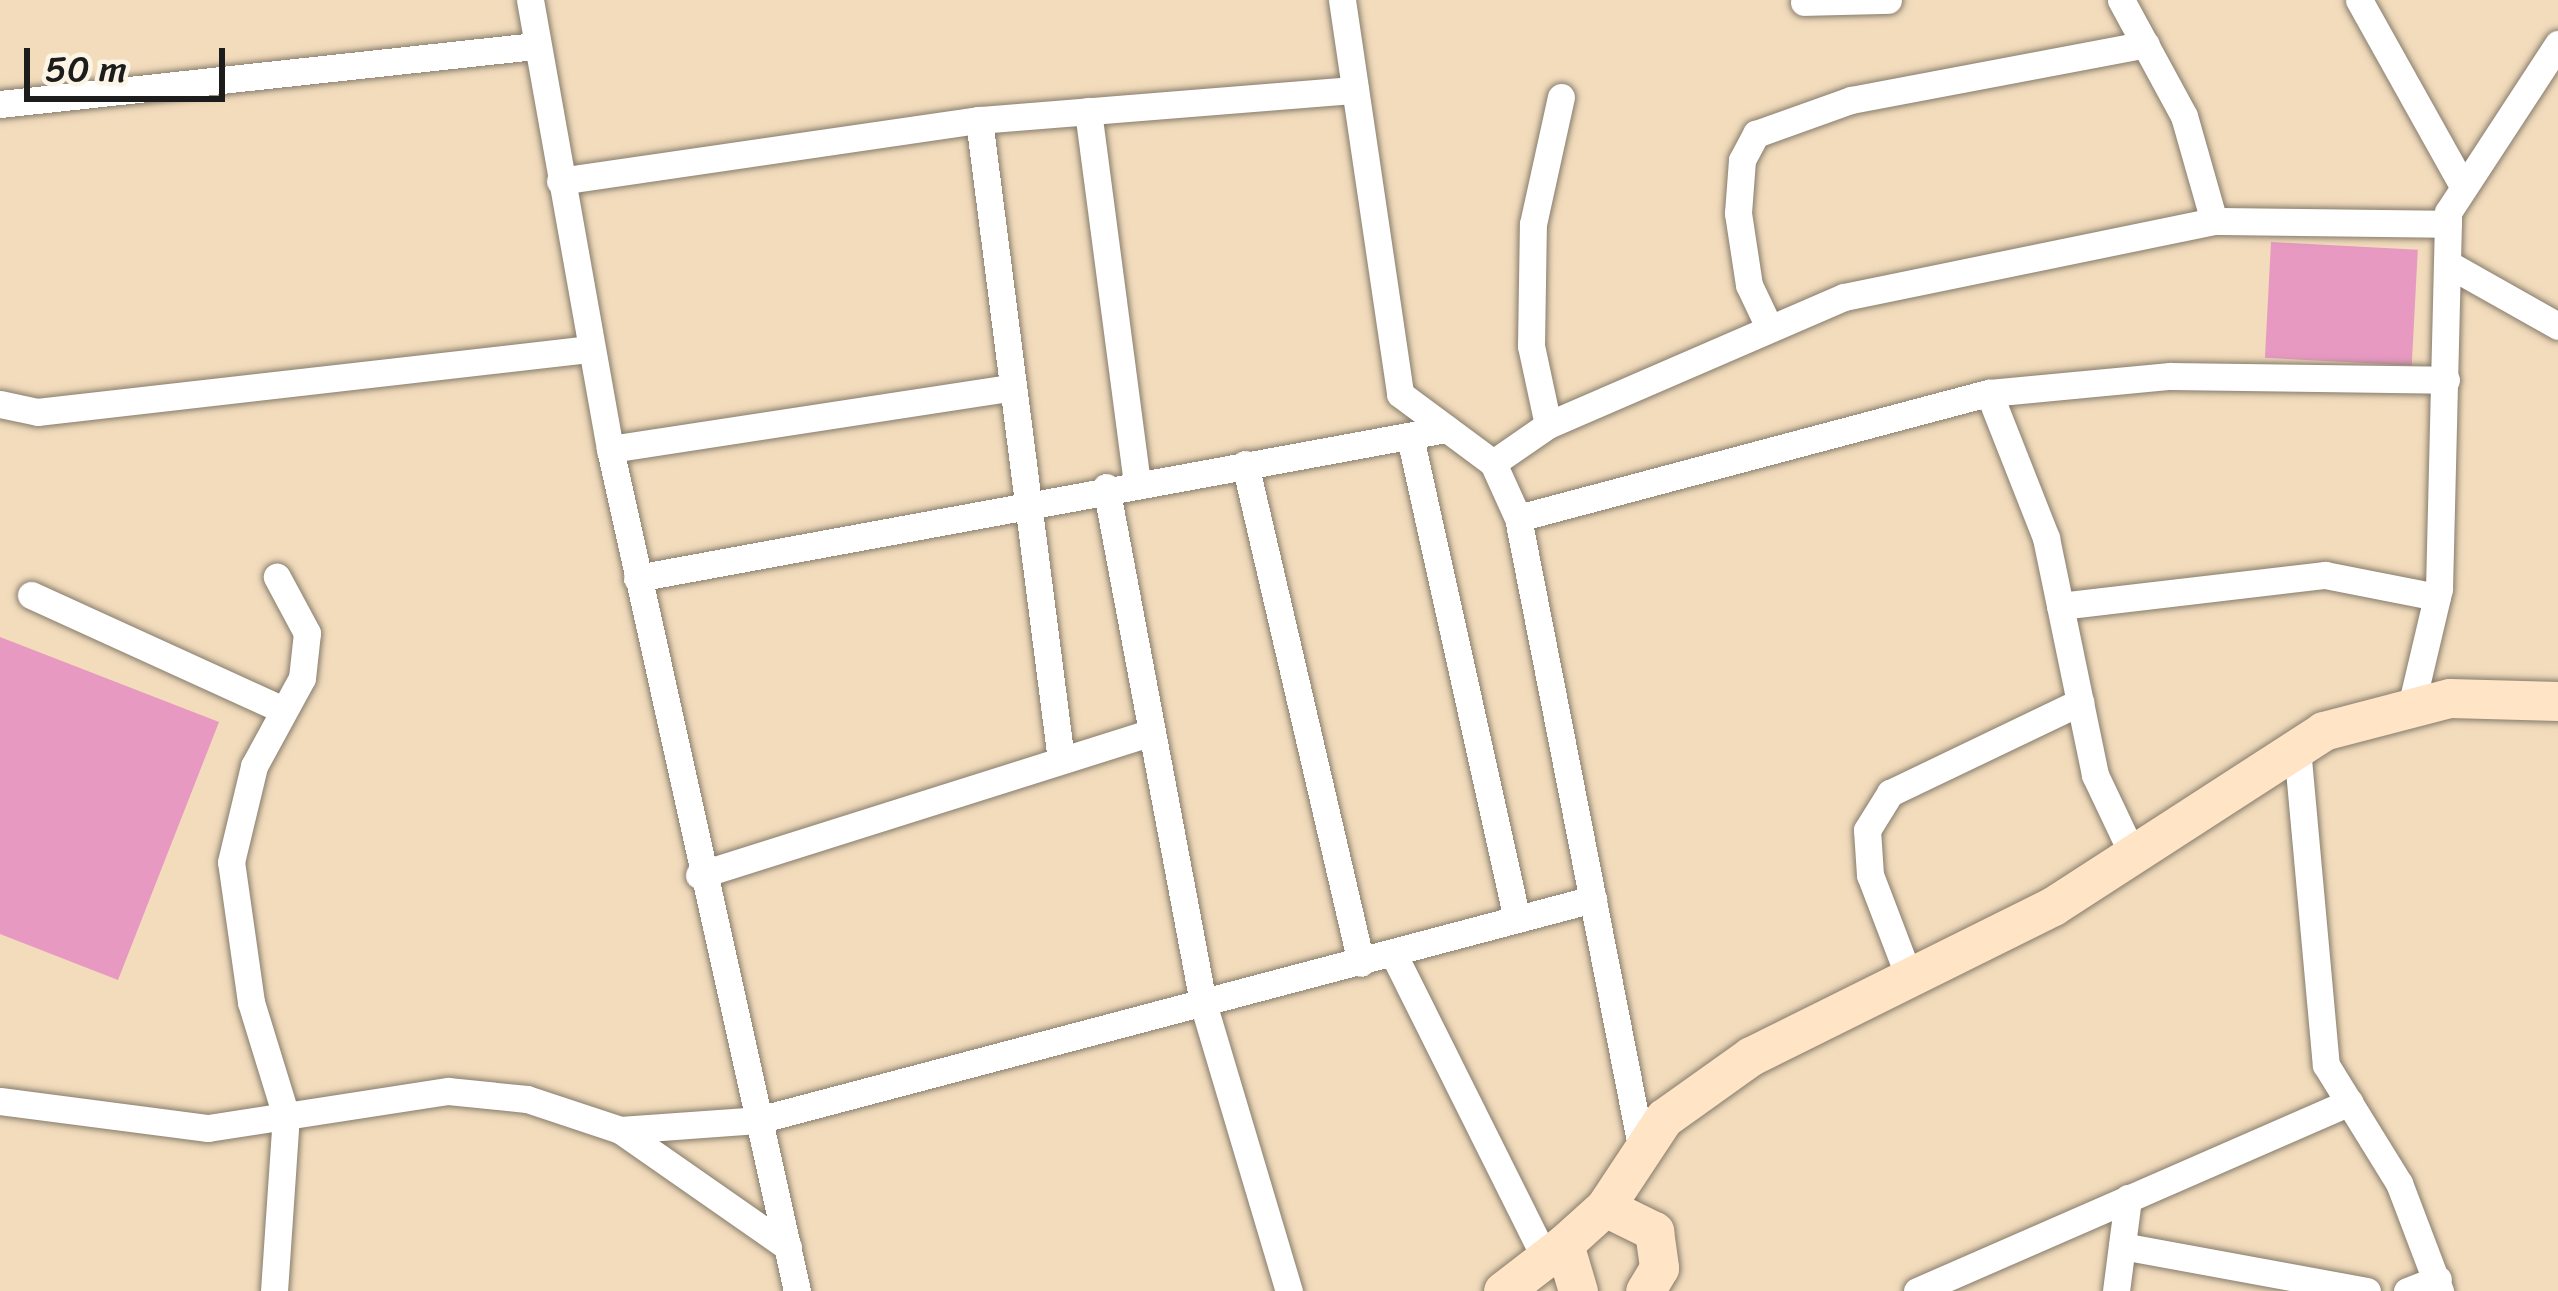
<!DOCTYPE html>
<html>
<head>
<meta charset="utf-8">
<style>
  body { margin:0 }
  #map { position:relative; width:2558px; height:1291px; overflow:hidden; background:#f2dcbc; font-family:Sriracha,sans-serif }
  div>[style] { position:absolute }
  .building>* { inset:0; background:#e799c1; transform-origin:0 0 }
  .roads { filter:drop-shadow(0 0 3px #877c6c) drop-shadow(0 0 3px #877c6c) }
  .street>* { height:27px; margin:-13.5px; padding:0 13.5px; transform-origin:13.5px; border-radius:13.5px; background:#fff }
  .secondary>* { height:39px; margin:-19.5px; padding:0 19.5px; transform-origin:19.5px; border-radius:19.5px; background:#ffe4c6 }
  span { translate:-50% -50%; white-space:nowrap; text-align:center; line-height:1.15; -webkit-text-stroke:10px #fcf5e5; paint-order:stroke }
  .scale { position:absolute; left:24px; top:48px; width:201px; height:54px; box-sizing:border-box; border:6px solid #1c1c1c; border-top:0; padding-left:15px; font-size:36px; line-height:42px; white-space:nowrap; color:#1c1c1c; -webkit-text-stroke:9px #fcf5e5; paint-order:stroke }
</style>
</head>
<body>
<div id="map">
  <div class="building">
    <i style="left:2271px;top:242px;width:147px;height:116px;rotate:3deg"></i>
    <i style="clip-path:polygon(0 637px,219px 722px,118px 980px,0 934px)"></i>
  </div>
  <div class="roads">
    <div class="street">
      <i style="left:530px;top:0;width:456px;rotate:79.9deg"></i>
      <i style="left:610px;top:449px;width:863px;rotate:77.48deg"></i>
      <i style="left:1342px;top:0;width:398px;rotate:81.6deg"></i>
      <i style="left:1400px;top:394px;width:116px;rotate:36.6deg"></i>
      <i style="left:1493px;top:463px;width:60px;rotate:65.6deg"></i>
      <i style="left:1518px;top:518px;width:645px;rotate:78.92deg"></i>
      <i style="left:2121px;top:0;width:132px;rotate:61.5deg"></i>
      <i style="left:2184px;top:116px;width:109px;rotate:74.1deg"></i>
      <i style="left:2359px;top:0;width:213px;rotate:60.8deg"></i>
      <i style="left:1804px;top:2px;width:84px;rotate:-1.4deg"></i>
      <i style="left:0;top:104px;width:538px;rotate:-6.19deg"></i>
      <i style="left:1088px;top:111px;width:376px;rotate:82.5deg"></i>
      <i style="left:979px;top:120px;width:645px;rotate:82.7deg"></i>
      <i style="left:560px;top:181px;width:423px;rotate:-8.3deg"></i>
      <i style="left:979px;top:120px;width:377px;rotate:-4.6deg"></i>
      <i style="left:2448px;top:264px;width:126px;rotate:29.4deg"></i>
      <i style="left:1768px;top:325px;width:44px;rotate:-115.4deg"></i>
      <i style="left:1749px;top:285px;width:73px;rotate:-98.7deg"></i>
      <i style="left:1738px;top:213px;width:53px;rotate:-85.7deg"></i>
      <i style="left:1742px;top:160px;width:30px;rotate:-62deg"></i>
      <i style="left:1756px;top:134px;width:101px;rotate:-19.7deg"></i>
      <i style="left:1851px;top:100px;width:300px;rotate:-10.7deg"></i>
      <i style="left:1989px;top:393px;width:156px;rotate:68.5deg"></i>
      <i style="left:2046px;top:538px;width:242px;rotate:78.3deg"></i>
      <i style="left:2095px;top:775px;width:89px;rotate:64.6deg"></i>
      <i style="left:0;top:404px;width:38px;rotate:12deg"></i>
      <i style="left:37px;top:412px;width:557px;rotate:-6.5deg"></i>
      <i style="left:1548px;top:425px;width:322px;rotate:-23.4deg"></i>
      <i style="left:1844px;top:297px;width:378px;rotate:-11.6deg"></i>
      <i style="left:2214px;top:221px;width:234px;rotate:0.7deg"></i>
      <i style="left:1410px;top:437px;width:494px;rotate:77.5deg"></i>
      <i style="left:610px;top:449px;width:403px;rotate:-8.7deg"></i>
      <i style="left:1493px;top:463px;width:67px;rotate:-34.6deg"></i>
      <i style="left:1548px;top:425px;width:81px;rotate:-102.1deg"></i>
      <i style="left:1531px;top:346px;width:122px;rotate:-89.1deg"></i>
      <i style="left:1533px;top:224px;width:130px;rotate:-77.6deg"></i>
      <i style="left:1245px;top:464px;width:512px;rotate:76.91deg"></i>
      <i style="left:1106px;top:487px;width:525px;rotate:79.35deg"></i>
      <i style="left:1203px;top:1003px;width:301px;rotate:73.4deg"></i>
      <i style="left:1518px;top:518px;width:487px;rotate:-14.9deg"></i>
      <i style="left:1989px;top:393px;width:182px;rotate:-5.4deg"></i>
      <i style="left:2170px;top:376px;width:276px;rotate:0.8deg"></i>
      <i style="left:637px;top:578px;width:823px;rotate:-10.44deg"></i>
      <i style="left:31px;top:595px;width:277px;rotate:24.5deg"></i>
      <i style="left:2060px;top:606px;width:267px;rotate:-6.7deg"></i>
      <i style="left:2325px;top:575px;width:114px;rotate:11.1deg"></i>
      <i style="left:2411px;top:707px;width:121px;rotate:-76.7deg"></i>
      <i style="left:2439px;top:589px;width:377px;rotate:-88.6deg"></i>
      <i style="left:2448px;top:212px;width:201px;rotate:-56.8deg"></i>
      <i style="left:2297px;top:748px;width:318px;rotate:84.8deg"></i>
      <i style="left:2326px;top:1065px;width:139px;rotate:58.3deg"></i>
      <i style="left:2399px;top:1183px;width:116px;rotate:69.2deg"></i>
      <i style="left:699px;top:875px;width:468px;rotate:-17.5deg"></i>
      <i style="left:1394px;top:955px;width:343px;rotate:63.5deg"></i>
      <i style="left:1909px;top:977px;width:109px;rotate:-110.9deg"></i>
      <i style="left:1870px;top:875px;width:45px;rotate:-93.8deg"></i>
      <i style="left:1867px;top:830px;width:44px;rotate:-58.1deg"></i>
      <i style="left:1890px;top:793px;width:211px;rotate:-25.6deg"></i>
      <i style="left:0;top:1101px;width:210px;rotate:7.4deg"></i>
      <i style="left:208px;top:1128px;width:243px;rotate:-8.8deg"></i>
      <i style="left:448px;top:1091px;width:79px;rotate:5.8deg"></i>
      <i style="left:527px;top:1099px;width:98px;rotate:18.4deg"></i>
      <i style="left:620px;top:1130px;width:205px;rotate:34.9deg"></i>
      <i style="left:620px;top:1130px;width:138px;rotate:-4.1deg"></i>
      <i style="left:758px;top:1120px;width:864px;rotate:-14.82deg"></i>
      <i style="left:2122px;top:1246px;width:249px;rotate:10.4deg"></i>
      <i style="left:274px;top:1291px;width:175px;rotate:-86.1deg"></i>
      <i style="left:286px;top:1116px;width:119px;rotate:-107.1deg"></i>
      <i style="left:251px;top:1002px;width:141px;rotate:-98.1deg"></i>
      <i style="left:231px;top:862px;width:99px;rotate:-76.5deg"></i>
      <i style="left:254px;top:766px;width:100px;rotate:-61.4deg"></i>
      <i style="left:302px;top:678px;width:45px;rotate:-83.7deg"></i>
      <i style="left:307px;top:633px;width:64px;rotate:-118.2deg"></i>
      <i style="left:1917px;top:1291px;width:472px;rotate:-23.6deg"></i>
      <i style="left:2116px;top:1291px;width:94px;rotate:-82.6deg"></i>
      <i style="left:2407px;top:1291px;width:33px;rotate:-21deg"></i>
    </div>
    <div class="secondary">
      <i style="left:1605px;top:1207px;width:107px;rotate:-56.5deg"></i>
      <i style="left:1664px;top:1118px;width:107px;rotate:-35.5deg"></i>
      <i style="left:1751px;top:1056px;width:337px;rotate:-26.4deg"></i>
      <i style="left:2053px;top:906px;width:322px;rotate:-32.9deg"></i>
      <i style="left:2323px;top:731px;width:131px;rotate:-14.6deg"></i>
      <i style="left:2450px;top:698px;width:108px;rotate:1.6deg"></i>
      <i style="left:1503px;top:1291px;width:77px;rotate:-37.6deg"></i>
      <i style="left:1578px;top:1291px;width:49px;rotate:-106.6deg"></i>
      <i style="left:1564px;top:1244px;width:55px;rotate:-42.1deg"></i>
      <i style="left:1605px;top:1207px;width:55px;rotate:26.1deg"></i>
      <i style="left:1654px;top:1231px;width:37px;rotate:82deg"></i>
      <i style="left:1659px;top:1268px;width:27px;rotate:121deg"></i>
    </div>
  </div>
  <div class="scale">50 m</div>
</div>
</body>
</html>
